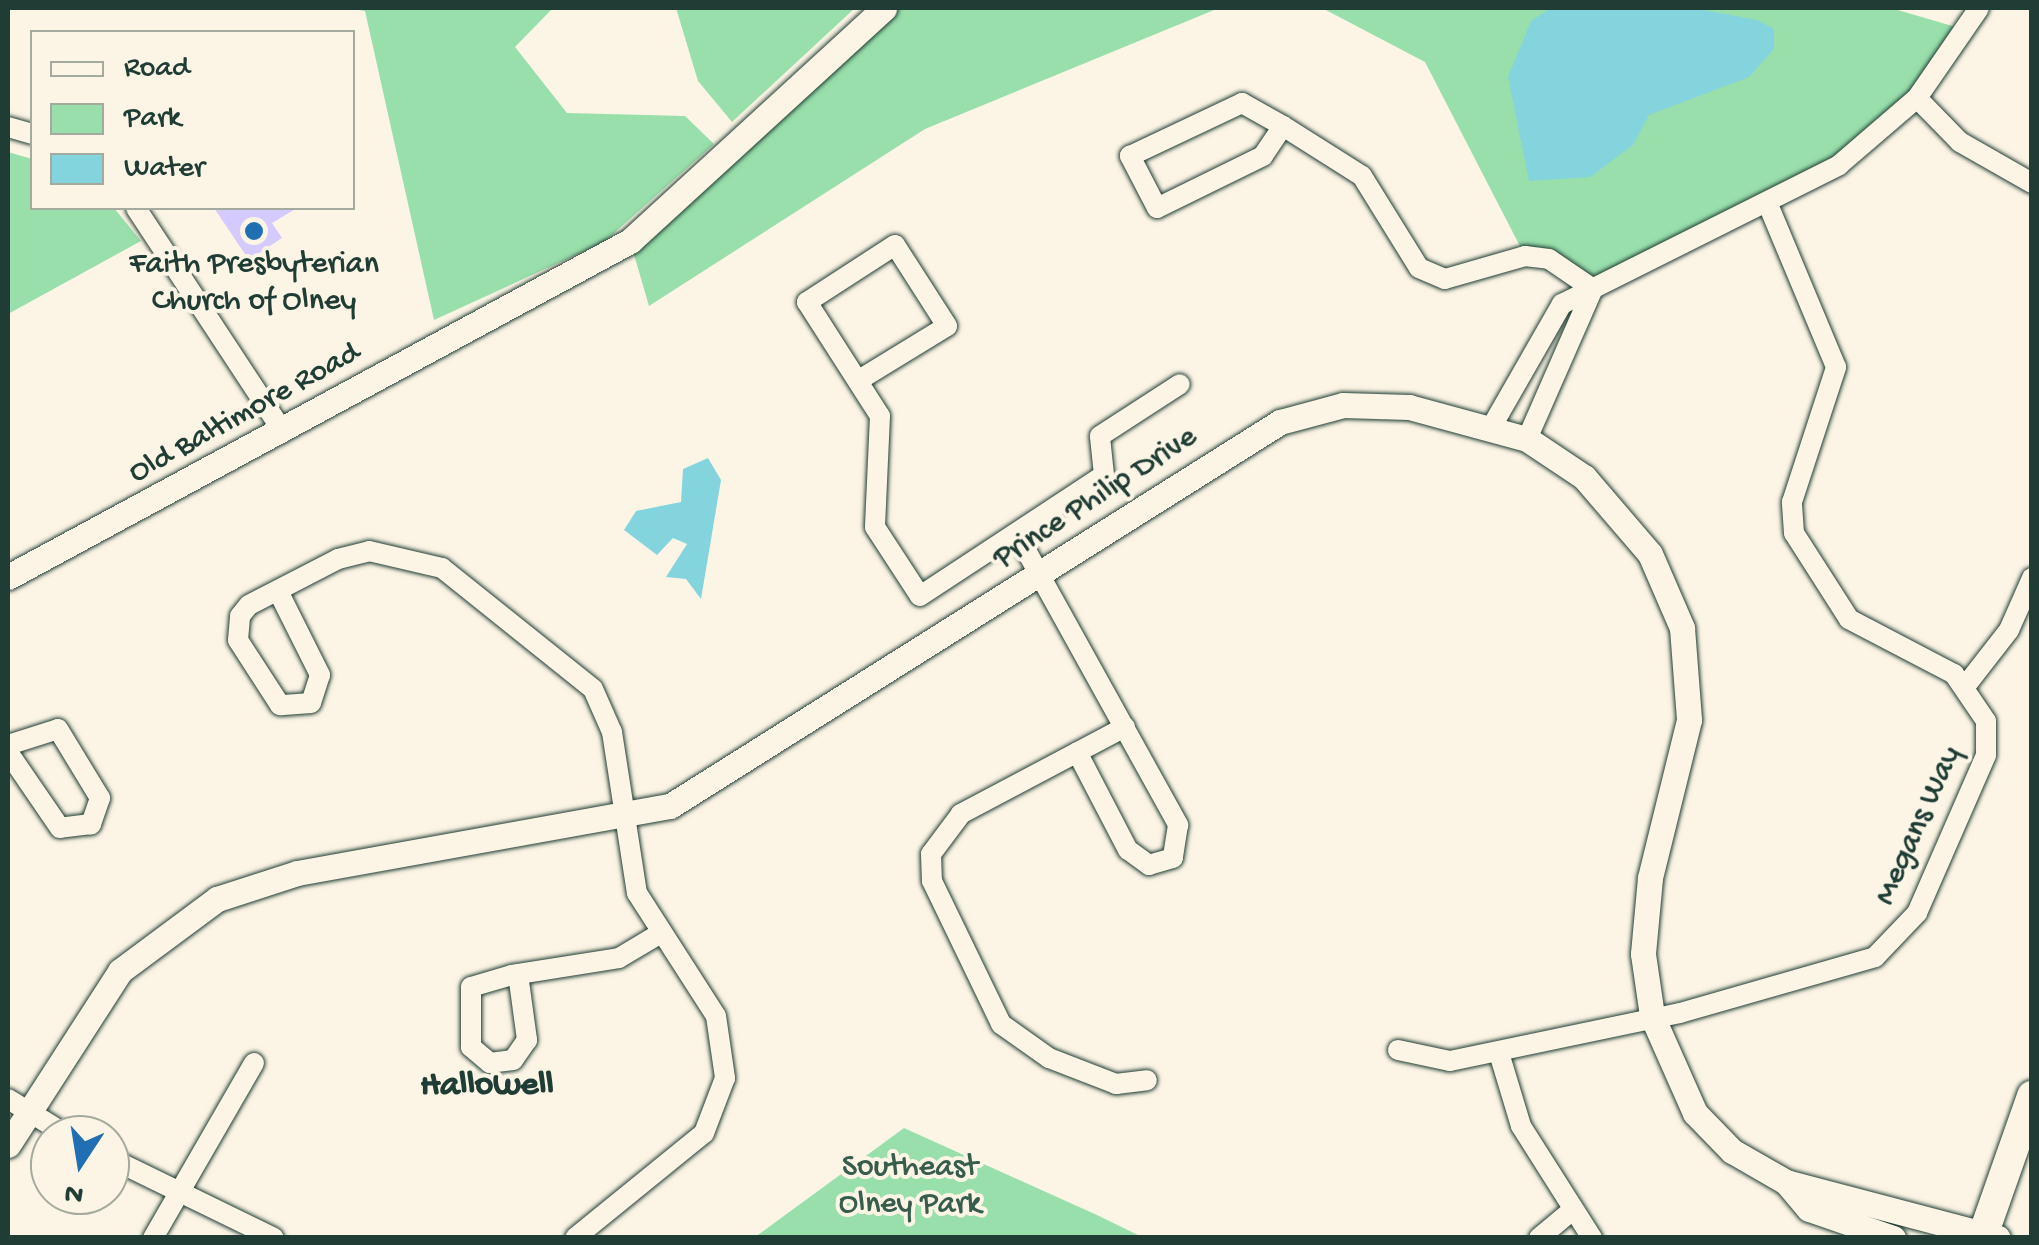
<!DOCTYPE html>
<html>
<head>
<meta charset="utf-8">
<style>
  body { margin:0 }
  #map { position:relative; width:2039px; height:1245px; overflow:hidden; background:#fcf5e5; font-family:"Gochi Hand",sans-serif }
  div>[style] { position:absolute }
  .green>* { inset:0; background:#99dfac }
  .water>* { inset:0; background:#83d4dd }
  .building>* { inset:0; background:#d4cafd }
  .roads { filter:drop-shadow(0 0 2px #1f3d34) drop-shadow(0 0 2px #1f3d34) }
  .minor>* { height:20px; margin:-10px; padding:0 10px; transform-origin:10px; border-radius:10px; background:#fcf5e5 }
  .tertiary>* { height:25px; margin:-12.5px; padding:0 12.5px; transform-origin:12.5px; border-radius:12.5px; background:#fcf5e5 }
  .primary>* { height:30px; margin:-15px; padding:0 15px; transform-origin:15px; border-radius:15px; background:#fcf5e5 }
  .dots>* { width:28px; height:28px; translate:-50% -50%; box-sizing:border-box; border:5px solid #fcf5e5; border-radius:50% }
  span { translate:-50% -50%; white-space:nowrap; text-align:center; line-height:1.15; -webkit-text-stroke:8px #fcf5e5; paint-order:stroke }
  .poi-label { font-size:32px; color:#1f3d34 }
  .street-label { font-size:32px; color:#1f3d34 }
  .park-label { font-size:32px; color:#375d4c }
  .neighbourhood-label { font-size:35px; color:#1f3d34; font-weight:700 }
  .frame { position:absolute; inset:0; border:10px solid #1f3d34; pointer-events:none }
  .legend { position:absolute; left:30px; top:30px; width:325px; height:180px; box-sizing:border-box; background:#fcf5e5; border:2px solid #a4ab9e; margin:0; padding:12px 18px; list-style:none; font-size:30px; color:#1f3d34 }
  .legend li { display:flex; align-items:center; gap:20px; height:50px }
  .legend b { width:50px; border:2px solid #a4ab9e }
  .north { position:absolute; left:30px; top:1115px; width:100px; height:100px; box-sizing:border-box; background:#fcf5e5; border:2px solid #a4ab9e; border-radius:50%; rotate:192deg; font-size:28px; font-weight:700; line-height:40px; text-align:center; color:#1f3d34 }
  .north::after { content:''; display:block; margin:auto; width:35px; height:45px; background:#1f6fb2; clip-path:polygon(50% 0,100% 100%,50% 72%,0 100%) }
</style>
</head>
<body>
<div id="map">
  <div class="green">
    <i style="clip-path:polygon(348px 8px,553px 8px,515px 47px,567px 113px,685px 116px,714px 144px,604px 242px,434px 320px,365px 11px)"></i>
    <i style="clip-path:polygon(676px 8px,855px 8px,732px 122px,698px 81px)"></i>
    <i style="clip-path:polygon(884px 8px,1219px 8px,925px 129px,649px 306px,630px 241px)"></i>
    <i style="clip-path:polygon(1322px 8px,1891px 8px,1966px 30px,1917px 98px,1839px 165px,1593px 289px,1525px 256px,1425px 62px)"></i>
    <i style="clip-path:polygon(8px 152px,32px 159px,32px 208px,114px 208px,141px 241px,8px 314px)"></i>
    <i style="clip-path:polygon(904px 1128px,1097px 1215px,1142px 1237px,755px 1237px)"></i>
  </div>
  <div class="water">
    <i style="clip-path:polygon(1551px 8px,1693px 8px,1757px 20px,1774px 29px,1774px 49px,1749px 77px,1649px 115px,1633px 145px,1590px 177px,1529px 181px,1508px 77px,1531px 21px)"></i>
    <i style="clip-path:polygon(708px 458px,721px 480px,701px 599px,686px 579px,666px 577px,687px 544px,673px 538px,657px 555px,624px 530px,636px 511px,681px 502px,683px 469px)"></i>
  </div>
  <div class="building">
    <i style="clip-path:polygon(214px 208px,297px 208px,272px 223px,282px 238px,249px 260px)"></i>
  </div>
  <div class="roads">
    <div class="minor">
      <i style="left:1917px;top:98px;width:62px;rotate:45.7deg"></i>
      <i style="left:1960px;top:142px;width:83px;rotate:29.7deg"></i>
      <i style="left:1283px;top:126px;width:36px;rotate:124deg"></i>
      <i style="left:1263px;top:156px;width:118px;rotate:153.9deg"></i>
      <i style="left:1157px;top:208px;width:59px;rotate:-117.4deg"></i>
      <i style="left:1130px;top:156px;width:124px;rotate:-25.3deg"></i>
      <i style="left:1242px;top:103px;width:47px;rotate:29.3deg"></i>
      <i style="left:1283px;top:126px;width:93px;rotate:32.3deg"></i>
      <i style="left:1362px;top:176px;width:108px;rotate:58.2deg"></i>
      <i style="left:1419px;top:268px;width:28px;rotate:23deg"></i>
      <i style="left:1445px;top:279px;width:83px;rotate:-16deg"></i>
      <i style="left:1525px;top:256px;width:24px;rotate:7deg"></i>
      <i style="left:1549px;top:259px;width:53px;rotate:34.3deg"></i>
      <i style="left:8px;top:127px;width:25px;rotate:16deg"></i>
      <i style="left:136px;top:208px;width:268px;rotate:56.7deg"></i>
      <i style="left:859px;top:380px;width:103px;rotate:-31.5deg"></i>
      <i style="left:947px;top:326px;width:96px;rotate:-122.7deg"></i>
      <i style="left:895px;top:245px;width:105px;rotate:147.1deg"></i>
      <i style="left:807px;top:302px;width:135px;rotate:57.4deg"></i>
      <i style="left:880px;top:416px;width:111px;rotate:92.6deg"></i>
      <i style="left:875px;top:527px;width:82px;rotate:56.9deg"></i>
      <i style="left:920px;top:596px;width:220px;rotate:-33.3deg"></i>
      <i style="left:1104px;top:475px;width:39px;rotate:-96deg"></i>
      <i style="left:1100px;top:436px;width:95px;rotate:-33deg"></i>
      <i style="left:1492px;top:426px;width:141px;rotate:-60.2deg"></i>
      <i style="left:1562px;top:304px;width:310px;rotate:-26.6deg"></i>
      <i style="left:1839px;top:165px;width:103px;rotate:-40.7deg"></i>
      <i style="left:1917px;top:98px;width:109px;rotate:-55.4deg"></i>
      <i style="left:1527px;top:439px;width:164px;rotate:-66.3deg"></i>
      <i style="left:1017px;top:534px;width:333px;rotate:61deg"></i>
      <i style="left:1178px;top:825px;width:33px;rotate:99deg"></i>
      <i style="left:1173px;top:858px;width:25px;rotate:164deg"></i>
      <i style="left:1149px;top:865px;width:26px;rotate:-144deg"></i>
      <i style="left:1128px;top:850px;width:110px;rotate:-117.5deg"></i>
      <i style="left:278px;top:591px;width:94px;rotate:63.4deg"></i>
      <i style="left:320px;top:675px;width:29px;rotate:108deg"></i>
      <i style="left:311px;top:703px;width:31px;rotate:176deg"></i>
      <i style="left:280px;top:705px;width:77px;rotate:-122.9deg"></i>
      <i style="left:238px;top:640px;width:24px;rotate:-85deg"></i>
      <i style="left:240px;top:616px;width:14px;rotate:-51deg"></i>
      <i style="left:249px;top:605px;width:100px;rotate:-27.3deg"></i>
      <i style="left:338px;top:559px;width:32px;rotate:-14deg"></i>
      <i style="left:369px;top:551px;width:75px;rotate:13.1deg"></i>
      <i style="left:442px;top:568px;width:193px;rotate:38.7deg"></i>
      <i style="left:593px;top:689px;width:47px;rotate:66.2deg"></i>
      <i style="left:612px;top:732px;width:163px;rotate:81.2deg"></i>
      <i style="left:637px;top:893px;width:146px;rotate:57.3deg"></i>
      <i style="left:716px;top:1016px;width:63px;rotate:81.7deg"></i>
      <i style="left:725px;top:1078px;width:59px;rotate:110.9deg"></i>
      <i style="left:704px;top:1133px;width:166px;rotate:140.9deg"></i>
      <i style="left:1967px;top:684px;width:68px;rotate:-52.1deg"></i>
      <i style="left:2009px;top:630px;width:57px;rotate:-66.1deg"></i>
      <i style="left:1125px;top:727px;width:186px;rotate:152.1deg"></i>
      <i style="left:961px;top:814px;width:50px;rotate:126.9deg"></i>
      <i style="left:931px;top:854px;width:27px;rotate:88deg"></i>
      <i style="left:932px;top:881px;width:159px;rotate:64.2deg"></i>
      <i style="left:1001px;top:1024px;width:59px;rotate:35.3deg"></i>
      <i style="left:1049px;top:1058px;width:72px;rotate:21.2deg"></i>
      <i style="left:1116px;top:1084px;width:31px;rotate:-7deg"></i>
      <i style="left:8px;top:745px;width:52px;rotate:-17.7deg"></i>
      <i style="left:58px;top:729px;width:81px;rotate:58.7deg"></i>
      <i style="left:100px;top:798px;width:28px;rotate:109deg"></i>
      <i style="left:91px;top:824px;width:31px;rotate:173deg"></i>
      <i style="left:60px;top:828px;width:92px;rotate:-124.4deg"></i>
      <i style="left:518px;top:974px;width:67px;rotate:82.2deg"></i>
      <i style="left:527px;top:1040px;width:24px;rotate:125deg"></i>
      <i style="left:513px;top:1060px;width:23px;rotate:173deg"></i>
      <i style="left:490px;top:1063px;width:25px;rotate:-140deg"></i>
      <i style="left:471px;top:1047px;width:60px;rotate:-90deg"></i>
      <i style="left:471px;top:987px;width:43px;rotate:-16.3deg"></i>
      <i style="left:512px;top:975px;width:108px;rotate:-9deg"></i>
      <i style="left:619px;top:958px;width:49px;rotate:-30.8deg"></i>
      <i style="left:1398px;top:1050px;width:53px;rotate:11.9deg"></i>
      <i style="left:1450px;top:1061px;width:235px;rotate:-11.8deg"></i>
      <i style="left:1680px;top:1013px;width:203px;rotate:-16deg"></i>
      <i style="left:1875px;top:957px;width:61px;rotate:-46.3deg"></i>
      <i style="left:1917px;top:913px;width:172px;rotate:-66.4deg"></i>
      <i style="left:1986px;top:755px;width:34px;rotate:-90deg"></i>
      <i style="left:1986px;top:721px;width:57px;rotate:-124.2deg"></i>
      <i style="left:1954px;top:674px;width:119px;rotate:-152.4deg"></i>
      <i style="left:1849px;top:619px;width:102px;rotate:-122.6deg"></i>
      <i style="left:1794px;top:533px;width:31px;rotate:-94deg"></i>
      <i style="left:1792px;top:502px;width:142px;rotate:-71.9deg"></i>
      <i style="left:1836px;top:367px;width:173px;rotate:-112.7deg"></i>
      <i style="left:1499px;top:1053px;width:76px;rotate:73.2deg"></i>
      <i style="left:1521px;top:1126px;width:133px;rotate:57.6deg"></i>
      <i style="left:8px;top:1099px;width:69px;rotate:31.4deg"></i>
      <i style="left:110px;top:1158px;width:182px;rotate:26deg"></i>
      <i style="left:153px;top:1238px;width:202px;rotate:-60deg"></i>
      <i style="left:1539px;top:1238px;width:40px;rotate:-40deg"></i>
    </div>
    <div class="tertiary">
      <i style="left:8px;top:577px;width:707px;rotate:-28.38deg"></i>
      <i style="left:630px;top:241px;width:345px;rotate:-42.5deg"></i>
      <i style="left:8px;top:1145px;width:207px;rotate:-57.2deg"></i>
      <i style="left:120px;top:971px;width:121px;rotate:-36.6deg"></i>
      <i style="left:217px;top:899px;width:84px;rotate:-18deg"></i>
      <i style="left:297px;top:873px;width:379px;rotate:-10.2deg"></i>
      <i style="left:670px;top:806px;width:721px;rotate:-32.19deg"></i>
      <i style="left:1280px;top:422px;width:65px;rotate:-15.1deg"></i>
      <i style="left:1343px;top:405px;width:66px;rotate:1.7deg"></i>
      <i style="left:1409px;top:407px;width:122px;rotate:15.2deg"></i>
      <i style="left:1527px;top:439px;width:69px;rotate:33.7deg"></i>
      <i style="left:1584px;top:477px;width:101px;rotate:49.4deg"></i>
      <i style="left:1650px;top:554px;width:81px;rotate:66.6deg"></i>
      <i style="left:1682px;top:628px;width:92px;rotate:85.6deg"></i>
      <i style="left:1689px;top:720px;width:163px;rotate:103.9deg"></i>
      <i style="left:1650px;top:878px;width:76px;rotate:95.3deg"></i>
      <i style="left:1643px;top:954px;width:63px;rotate:81.7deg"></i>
      <i style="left:1652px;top:1016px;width:106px;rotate:66.1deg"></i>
      <i style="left:1695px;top:1113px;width:53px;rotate:45.8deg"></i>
      <i style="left:1732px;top:1151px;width:62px;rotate:29.9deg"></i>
      <i style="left:1786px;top:1182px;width:219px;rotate:14.8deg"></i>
      <i style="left:1786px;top:1182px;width:35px;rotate:50deg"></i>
      <i style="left:1809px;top:1209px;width:89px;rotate:19deg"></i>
    </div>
    <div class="primary">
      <i style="left:1982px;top:1238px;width:151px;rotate:-70.6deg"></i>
    </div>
  </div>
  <div class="dots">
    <i style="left:254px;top:231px;background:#1f6fb2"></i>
  </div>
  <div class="poi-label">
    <span style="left:254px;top:284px">Faith Presbyterian<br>Church of Olney</span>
  </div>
  <div class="street-label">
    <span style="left:245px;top:414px;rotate:-29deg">Old Baltimore Road</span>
    <span style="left:1096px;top:499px;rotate:-33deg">Prince Philip Drive</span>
    <span style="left:1919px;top:826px;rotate:-66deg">Megans Way</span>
  </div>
  <div class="park-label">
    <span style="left:910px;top:1187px">Southeast<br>Olney Park</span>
  </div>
  <div class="neighbourhood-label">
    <span style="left:487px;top:1087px">Hallowell</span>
  </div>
  <div class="frame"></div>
  <ul class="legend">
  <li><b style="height:12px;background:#fcf5e5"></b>Road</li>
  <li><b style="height:28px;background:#99dfac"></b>Park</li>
  <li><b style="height:28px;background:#83d4dd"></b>Water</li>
  </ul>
  <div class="north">N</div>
</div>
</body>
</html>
